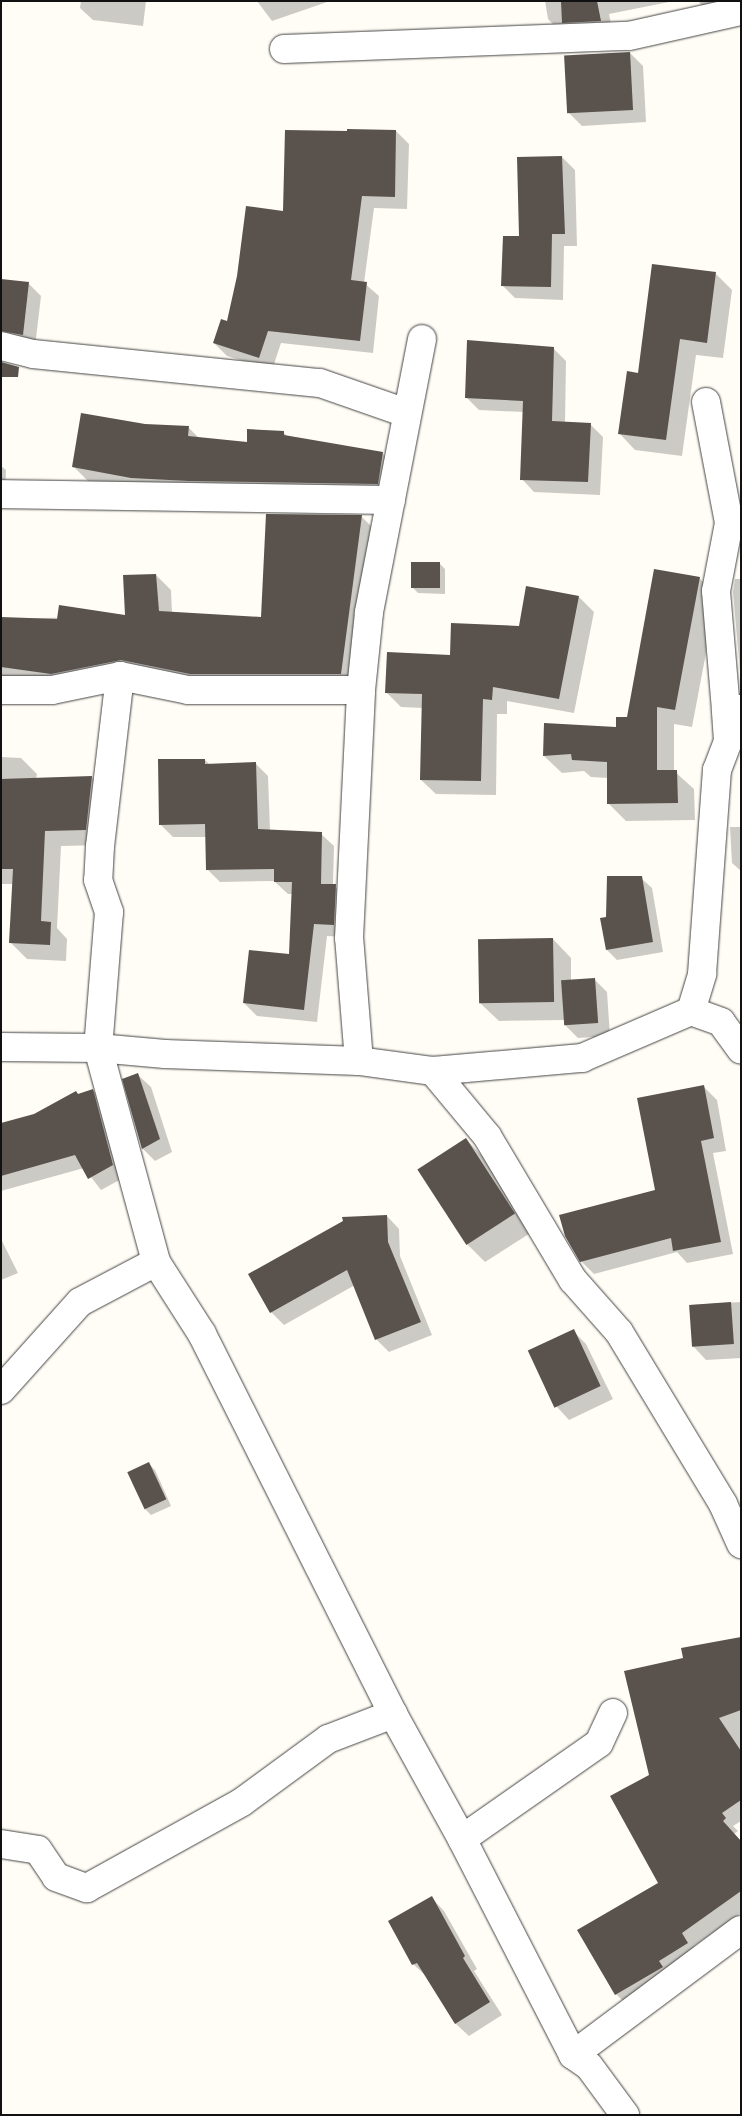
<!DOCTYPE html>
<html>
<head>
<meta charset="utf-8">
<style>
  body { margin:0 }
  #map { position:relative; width:742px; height:2116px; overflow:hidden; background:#fffdf5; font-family:"Crimson Pro",serif }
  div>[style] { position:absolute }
  .shadow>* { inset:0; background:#0003 }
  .building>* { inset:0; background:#5a524d; transform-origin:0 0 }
  .roads { filter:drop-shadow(0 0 1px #444) drop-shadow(0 0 1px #444) }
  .street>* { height:28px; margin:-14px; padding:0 14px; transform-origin:14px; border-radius:14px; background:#fff }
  span { translate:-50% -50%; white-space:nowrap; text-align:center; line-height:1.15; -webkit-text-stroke:5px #fff; paint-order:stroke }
  .frame { position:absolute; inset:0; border:2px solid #111; pointer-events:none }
</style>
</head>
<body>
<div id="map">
  <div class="shadow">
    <i style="clip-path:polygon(81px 1px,146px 1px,143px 26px,93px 20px,80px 8px)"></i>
    <i style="clip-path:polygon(257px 1px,330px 1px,272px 21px)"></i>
    <i style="clip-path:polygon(545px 1px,674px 1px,609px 14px,613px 33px,561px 32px,548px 19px)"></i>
    <i style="clip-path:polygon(698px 1px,739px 1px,711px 15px)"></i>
    <i style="clip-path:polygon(630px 53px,643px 66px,646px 122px,582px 126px,569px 113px)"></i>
    <i style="clip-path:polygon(287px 131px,396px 131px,409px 144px,407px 209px,374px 208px,364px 283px,379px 296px,373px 353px,281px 343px,272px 370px,227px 356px,214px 343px,228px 322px,284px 213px)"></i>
    <i style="clip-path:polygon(562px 157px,575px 170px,577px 246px,564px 246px,563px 300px,515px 298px,502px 285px,521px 238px)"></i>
    <i style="clip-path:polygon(716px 274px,732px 290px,723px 358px,696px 355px,682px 456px,635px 450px,619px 433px,639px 374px)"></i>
    <i style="clip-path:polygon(1px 280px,28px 283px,41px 296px,35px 347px,1px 350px)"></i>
    <i style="clip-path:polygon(553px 348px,566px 361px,565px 423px,590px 424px,603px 437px,600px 495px,534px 492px,522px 479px,524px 412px,479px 410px,466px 397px)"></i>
    <i style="clip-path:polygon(145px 425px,188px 427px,199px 438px,248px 444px,283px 432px,288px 437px,382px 453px,397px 468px,392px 498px,146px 492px,88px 481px,73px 466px)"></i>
    <i style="clip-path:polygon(1px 466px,6px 470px,5px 494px,1px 501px)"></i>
    <i style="clip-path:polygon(361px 516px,376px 531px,356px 689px,1px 693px,1px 619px,127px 616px,156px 575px,171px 590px,172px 613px,263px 619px)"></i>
    <i style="clip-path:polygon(439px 563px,445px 569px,445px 594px,418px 593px,412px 587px)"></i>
    <i style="clip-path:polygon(699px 578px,717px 595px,692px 727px,674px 724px,674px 771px,694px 789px,695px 820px,626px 821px,608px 803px,608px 778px,591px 777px,584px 771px,562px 773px,544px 756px,617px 728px,628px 718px)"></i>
    <i style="clip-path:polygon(735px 579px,741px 579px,741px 683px,733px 592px)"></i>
    <i style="clip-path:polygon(579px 597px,594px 612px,574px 713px,507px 701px,507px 714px,497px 714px,496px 795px,436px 794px,421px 780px,423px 708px,401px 707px,386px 692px,451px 657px,520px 627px)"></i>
    <i style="clip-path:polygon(1px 757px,21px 758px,37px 774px,36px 779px,92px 777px,108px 793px,102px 845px,61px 846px,57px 928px,67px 939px,66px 961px,27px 959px,11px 943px,13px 884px,1px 884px)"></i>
    <i style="clip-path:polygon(205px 760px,210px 765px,255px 763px,268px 776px,270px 830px,321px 834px,334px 846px,333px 885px,348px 898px,346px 937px,327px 936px,317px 1022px,257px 1016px,244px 1003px,290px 955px,293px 894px,288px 894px,274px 881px,220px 882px,207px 869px,207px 837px,173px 837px,160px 824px)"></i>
    <i style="clip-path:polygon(730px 827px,741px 827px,741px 871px,732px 863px)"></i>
    <i style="clip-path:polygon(641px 878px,652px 888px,663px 952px,617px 960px,607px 950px)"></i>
    <i style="clip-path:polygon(553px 939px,571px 958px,571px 981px,594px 979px,607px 992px,610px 1036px,578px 1038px,565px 1025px,565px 1020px,499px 1021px,480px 1003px)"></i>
    <i style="clip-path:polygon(138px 1075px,151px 1087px,172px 1152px,155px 1161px,143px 1149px)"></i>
    <i style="clip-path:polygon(704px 1087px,717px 1100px,726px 1151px,713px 1153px,733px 1254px,687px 1263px,677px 1252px,594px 1274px,581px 1261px,656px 1191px)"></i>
    <i style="clip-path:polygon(93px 1090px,104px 1102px,125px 1177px,101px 1190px,84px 1168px,1px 1191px,1px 1124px,34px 1115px)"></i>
    <i style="clip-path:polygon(466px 1139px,484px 1158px,532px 1232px,485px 1262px,466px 1243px,419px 1170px)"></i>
    <i style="clip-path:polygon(387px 1216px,399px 1229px,400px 1256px,432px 1335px,389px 1352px,376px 1339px,355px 1285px,284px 1325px,271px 1312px)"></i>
    <i style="clip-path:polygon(1px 1239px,18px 1273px,1px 1280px)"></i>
    <i style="clip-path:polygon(741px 1302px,741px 1358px,706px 1360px,693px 1346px,690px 1305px)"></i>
    <i style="clip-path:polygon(573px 1331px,586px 1344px,613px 1399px,569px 1420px,557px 1407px)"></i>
    <i style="clip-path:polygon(149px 1464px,155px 1470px,171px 1506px,151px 1515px,144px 1508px)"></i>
    <i style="clip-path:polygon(741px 1639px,741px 1821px,733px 1826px,738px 1831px,734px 1834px,741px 1841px,741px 1913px,694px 1946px,700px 1956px,629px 2007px,616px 1994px,660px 1884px,650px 1776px,684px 1659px)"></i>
    <i style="clip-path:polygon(432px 1898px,444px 1911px,477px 1969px,474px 1971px,502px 2015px,469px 2036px,456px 2024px,427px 1977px,413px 1964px)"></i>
  </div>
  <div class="building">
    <i style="clip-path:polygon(561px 1px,597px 1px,601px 21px,562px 23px)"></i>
    <i style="left:630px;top:52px;width:58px;height:66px;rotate:87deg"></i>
    <i style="clip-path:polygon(347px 129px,396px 130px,395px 197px,362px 196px,351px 280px,367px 282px,360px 341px,268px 331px,259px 358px,213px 343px,221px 319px,227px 321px,237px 276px,246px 206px,283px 211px,285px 130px,347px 131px)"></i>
    <i style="clip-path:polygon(562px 156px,565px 234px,552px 234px,551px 287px,501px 286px,503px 236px,519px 236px,517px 157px)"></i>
    <i style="clip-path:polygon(652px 264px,716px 272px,707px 343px,680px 339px,666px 440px,618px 434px,627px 371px,638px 373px)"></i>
    <i style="clip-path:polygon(1px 279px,29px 282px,23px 335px,1px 331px)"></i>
    <i style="clip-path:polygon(467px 340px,554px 347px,552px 421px,591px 423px,588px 482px,520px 480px,523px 401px,465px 398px)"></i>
    <i style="clip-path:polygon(1px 362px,19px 367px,18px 377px,1px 377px)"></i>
    <i style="clip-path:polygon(81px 413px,145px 424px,189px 426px,188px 436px,247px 442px,247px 429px,284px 431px,284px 435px,383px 452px,378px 484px,189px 481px,131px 478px,72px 467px)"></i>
    <i style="clip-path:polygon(266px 514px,362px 515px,341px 674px,190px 674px,121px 660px,51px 674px,1px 667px,1px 617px,57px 619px,59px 605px,125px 615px,123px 575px,156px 574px,159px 611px,261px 617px)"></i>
    <i style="left:411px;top:562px;width:29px;height:26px"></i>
    <i style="clip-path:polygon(654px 569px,700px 577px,675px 710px,657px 707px,657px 770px,677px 770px,678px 803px,607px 804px,607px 762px,572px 760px,571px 754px,543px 756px,544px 723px,616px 727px,616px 717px,627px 717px)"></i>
    <i style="clip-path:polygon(526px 586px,579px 596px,559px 699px,493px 687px,492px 700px,483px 699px,481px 781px,420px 780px,422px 694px,385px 693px,387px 652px,450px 655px,451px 623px,519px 626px)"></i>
    <i style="clip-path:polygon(158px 759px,205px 759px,205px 764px,256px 762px,258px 829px,322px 832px,321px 884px,336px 884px,334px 925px,314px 924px,304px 1010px,243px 1003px,249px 950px,289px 954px,292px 882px,274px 882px,274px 869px,206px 870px,205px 824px,159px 825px)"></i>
    <i style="clip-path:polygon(92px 776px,86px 830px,45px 831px,41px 921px,51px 922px,50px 945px,9px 943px,13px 869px,1px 869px,1px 779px)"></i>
    <i style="clip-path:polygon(607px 876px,642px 876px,653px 942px,606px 950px,600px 918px,606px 917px)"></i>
    <i style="left:553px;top:938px;width:64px;height:75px;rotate:89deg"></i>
    <i style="left:595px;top:978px;width:45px;height:34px;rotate:86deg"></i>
    <i style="clip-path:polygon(138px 1073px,160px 1139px,142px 1149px,122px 1079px)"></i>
    <i style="clip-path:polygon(704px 1085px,714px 1138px,701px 1141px,721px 1242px,673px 1251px,671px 1238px,580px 1262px,565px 1236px,559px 1215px,655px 1190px,637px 1098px)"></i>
    <i style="clip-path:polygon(93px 1089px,113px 1165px,88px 1179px,75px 1155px,1px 1176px,1px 1123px,34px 1114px,76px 1091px,78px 1094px)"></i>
    <i style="left:466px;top:1138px;width:90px;height:58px;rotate:57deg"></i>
    <i style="clip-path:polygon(387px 1215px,388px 1242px,421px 1322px,375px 1340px,347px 1270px,270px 1313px,248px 1274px,343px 1221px,342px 1217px)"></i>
    <i style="left:731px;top:1302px;width:42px;height:42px;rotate:86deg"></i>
    <i style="left:574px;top:1329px;width:63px;height:51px;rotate:65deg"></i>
    <i style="left:149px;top:1462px;width:41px;height:24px;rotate:65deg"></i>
    <i style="clip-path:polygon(741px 1637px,741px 1710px,719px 1718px,741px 1751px,741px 1800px,722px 1813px,726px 1818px,723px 1821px,741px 1841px,741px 1891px,682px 1933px,688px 1943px,659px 1961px,663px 1967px,615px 1995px,577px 1930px,658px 1883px,610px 1796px,649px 1775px,624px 1671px,683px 1658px,681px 1648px)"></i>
    <i style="clip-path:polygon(432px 1896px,465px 1956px,463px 1958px,490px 2002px,455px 2024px,417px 1963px,412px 1965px,388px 1921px)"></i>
  </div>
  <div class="roads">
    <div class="street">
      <i style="left:284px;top:49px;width:345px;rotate:-2.2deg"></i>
      <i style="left:629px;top:36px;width:115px;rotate:-12.6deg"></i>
      <i style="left:1px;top:346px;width:33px;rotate:14deg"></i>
      <i style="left:33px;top:354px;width:288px;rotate:5.8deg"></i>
      <i style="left:320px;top:383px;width:91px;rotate:19.2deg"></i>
      <i style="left:706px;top:402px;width:123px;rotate:79.2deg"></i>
      <i style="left:729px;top:523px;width:69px;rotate:100.8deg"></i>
      <i style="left:716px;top:591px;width:118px;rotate:85.2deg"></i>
      <i style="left:1px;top:494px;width:390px;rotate:0.9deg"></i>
      <i style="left:120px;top:676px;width:171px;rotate:96.7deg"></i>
      <i style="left:100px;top:846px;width:34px;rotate:93deg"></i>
      <i style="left:98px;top:880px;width:34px;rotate:71deg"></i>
      <i style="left:109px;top:912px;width:136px;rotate:94.6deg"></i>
      <i style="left:98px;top:1048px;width:222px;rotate:74.8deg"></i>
      <i style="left:156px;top:1262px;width:85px;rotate:57.4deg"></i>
      <i style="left:202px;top:1334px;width:425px;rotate:63.3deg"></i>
      <i style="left:393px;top:1714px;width:143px;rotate:61.1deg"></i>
      <i style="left:462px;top:1839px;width:243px;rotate:62.8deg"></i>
      <i style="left:573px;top:2055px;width:19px;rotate:35deg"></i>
      <i style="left:589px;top:2066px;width:61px;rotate:53.7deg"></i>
      <i style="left:1px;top:690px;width:51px"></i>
      <i style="left:52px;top:690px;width:69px;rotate:-11.6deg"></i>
      <i style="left:120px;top:676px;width:69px;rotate:11.6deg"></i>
      <i style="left:188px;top:690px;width:173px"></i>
      <i style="left:691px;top:1011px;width:32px;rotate:20deg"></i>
      <i style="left:721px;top:1022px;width:34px;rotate:54deg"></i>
      <i style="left:1px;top:1047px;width:97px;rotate:0.6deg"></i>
      <i style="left:98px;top:1048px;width:67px;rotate:5.1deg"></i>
      <i style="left:165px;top:1054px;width:194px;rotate:2.1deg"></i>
      <i style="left:359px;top:1061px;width:75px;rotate:7.7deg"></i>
      <i style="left:433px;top:1071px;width:150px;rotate:-5deg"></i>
      <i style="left:582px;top:1058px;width:119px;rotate:-23.3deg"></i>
      <i style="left:691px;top:1011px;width:39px;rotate:-73deg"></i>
      <i style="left:702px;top:974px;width:205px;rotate:-85.8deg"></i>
      <i style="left:717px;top:770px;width:31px;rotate:-69deg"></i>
      <i style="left:728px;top:741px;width:32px;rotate:-94deg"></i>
      <i style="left:726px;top:709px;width:15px"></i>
      <i style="left:359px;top:1061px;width:123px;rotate:-94.6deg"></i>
      <i style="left:349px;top:938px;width:248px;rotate:-87.2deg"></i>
      <i style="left:361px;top:690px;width:78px;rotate:-84.1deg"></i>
      <i style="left:369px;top:612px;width:278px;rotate:-79deg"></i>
      <i style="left:433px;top:1071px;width:85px;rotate:50.3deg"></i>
      <i style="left:487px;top:1136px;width:168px;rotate:59.2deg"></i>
      <i style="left:573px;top:1280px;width:69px;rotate:48.5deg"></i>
      <i style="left:619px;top:1332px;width:201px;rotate:58.8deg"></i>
      <i style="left:723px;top:1504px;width:44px;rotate:65.8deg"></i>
      <i style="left:1px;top:1390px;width:118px;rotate:-48.1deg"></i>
      <i style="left:80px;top:1302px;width:86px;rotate:-27.8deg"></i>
      <i style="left:462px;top:1839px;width:167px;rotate:-35deg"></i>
      <i style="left:599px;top:1743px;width:33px;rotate:-65deg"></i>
      <i style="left:1px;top:1844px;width:37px;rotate:9deg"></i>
      <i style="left:38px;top:1850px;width:32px;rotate:56deg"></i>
      <i style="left:56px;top:1877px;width:33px;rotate:20deg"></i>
      <i style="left:87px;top:1888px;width:177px;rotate:-29deg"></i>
      <i style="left:242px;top:1802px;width:107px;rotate:-36.2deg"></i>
      <i style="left:328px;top:1739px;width:70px;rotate:-21deg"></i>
      <i style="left:573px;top:2055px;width:209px;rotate:-36.7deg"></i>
    </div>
  </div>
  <div class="frame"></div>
</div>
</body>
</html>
